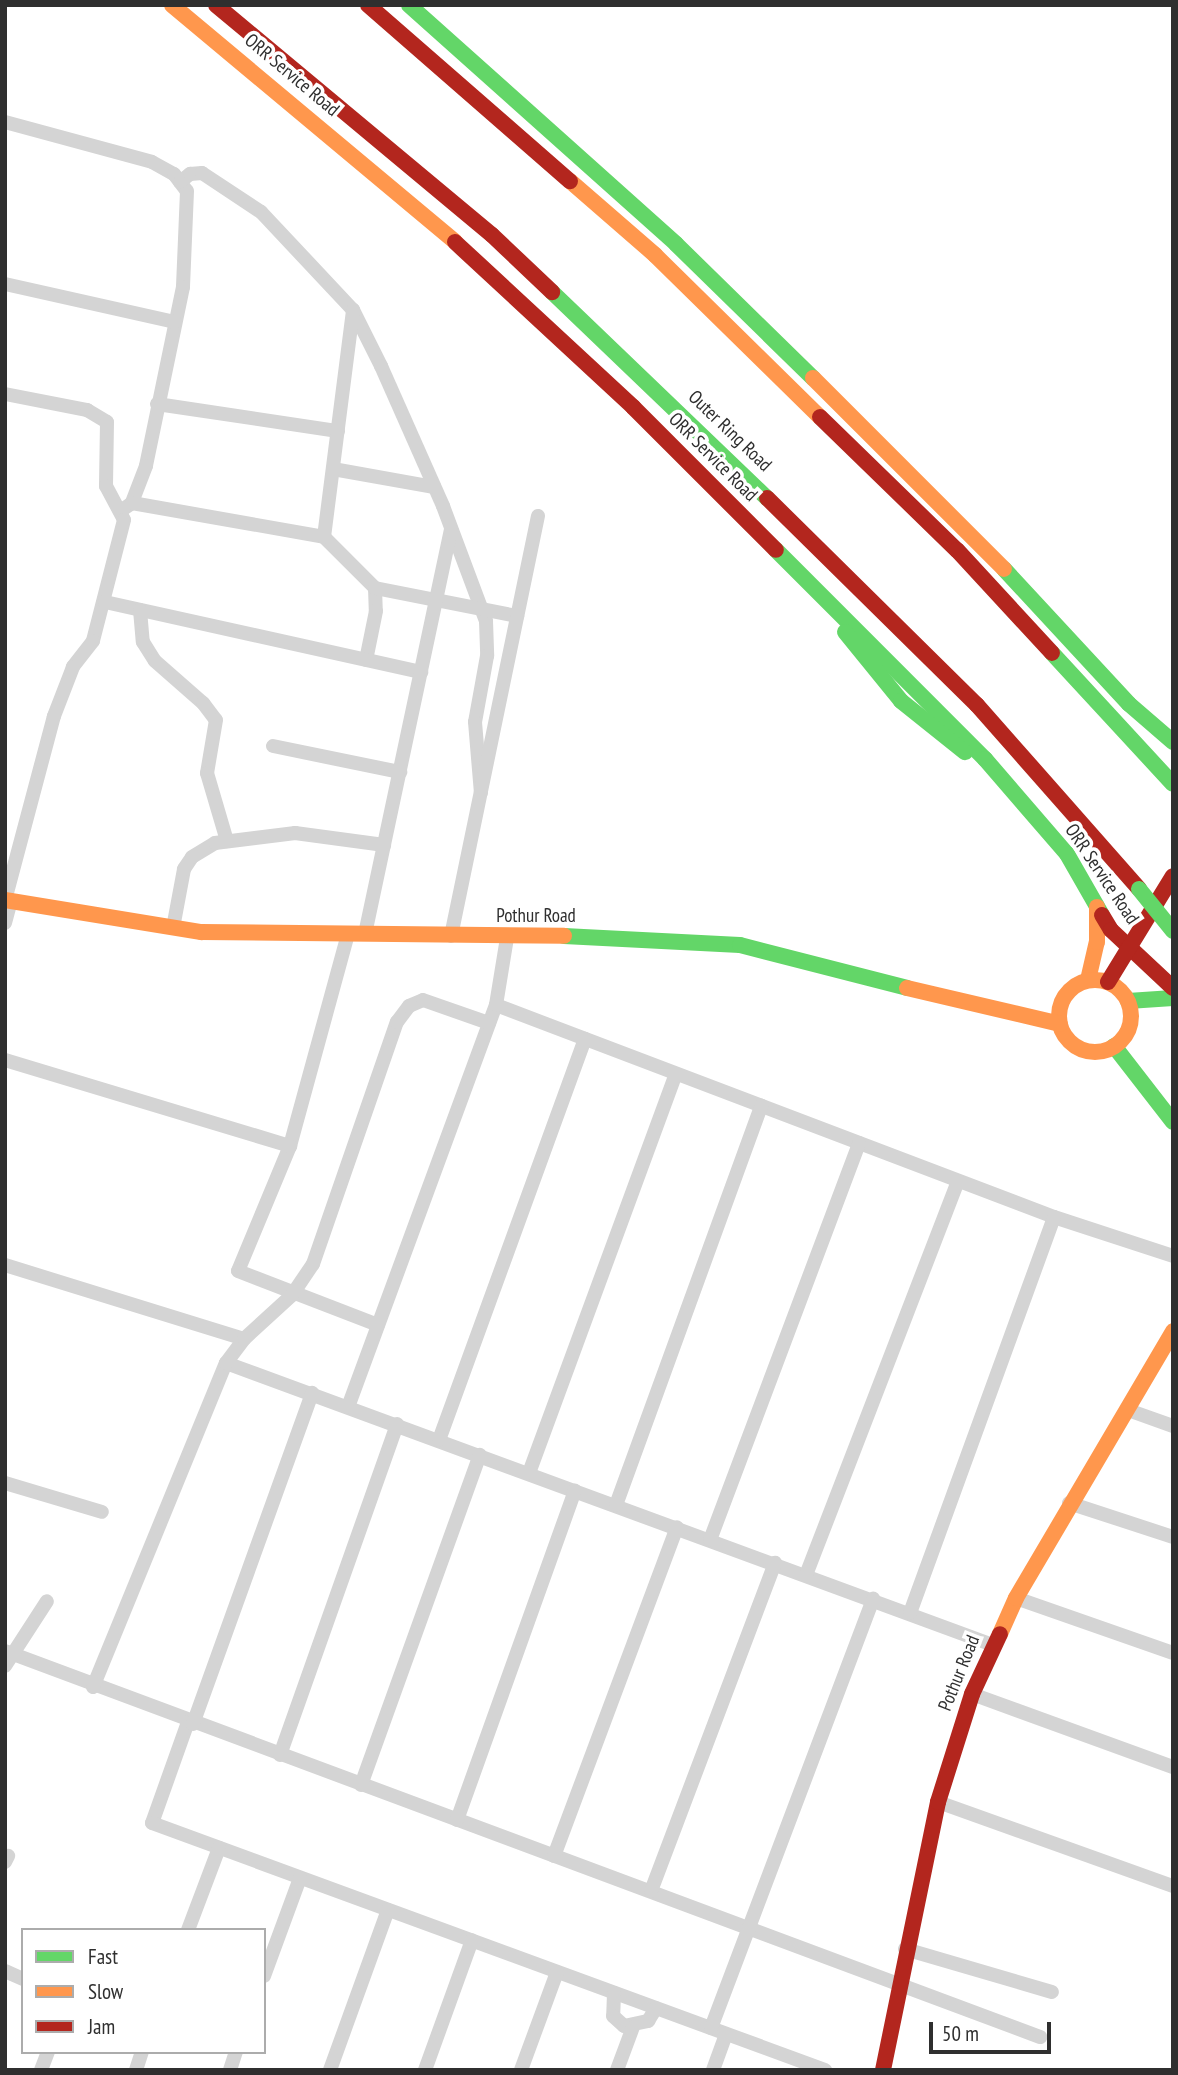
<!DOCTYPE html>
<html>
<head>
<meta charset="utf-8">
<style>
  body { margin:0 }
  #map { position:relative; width:1178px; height:2075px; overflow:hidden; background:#fff; font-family:"PT Sans Narrow",sans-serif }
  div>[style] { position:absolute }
  .street>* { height:14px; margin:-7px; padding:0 7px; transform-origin:7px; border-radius:7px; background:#d4d4d4 }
  .fast>* { height:16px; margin:-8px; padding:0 8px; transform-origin:8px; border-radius:8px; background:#63d668 }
  .slow>* { height:16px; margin:-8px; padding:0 8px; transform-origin:8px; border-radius:8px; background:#ff974d }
  .slow>.ring { margin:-8px; padding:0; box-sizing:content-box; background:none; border:16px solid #ff974d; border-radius:50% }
  .jam>* { height:16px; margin:-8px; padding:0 8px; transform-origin:8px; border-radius:8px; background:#b3261e }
  .fast-bridge>* { height:16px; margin:-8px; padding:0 8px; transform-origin:8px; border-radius:8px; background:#63d668 }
  span { translate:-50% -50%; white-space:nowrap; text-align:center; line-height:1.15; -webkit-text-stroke:7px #fff; paint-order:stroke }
  .street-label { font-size:19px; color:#2f2f2f }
  .frame { position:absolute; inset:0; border:7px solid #2f2f2f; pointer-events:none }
  .legend { position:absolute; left:21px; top:1928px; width:245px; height:126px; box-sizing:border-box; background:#fff; border:2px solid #acacac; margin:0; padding:9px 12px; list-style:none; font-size:21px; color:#2f2f2f }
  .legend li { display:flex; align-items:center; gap:14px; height:35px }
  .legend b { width:35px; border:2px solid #acacac }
  .scale { position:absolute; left:929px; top:2022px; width:122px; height:32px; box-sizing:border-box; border:4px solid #2f2f2f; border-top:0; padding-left:9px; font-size:21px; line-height:24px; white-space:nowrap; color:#2f2f2f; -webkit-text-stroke:5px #fff; paint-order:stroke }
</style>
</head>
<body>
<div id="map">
  <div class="street">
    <i style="left:5px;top:122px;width:152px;rotate:15.2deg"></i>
    <i style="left:152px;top:162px;width:25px;rotate:29deg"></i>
    <i style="left:174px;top:174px;width:21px;rotate:53deg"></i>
    <i style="left:187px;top:191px;width:96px;rotate:92.4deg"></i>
    <i style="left:183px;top:287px;width:183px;rotate:101.7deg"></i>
    <i style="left:146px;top:466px;width:40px;rotate:111deg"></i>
    <i style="left:132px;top:503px;width:12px;rotate:145deg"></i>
    <i style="left:180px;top:182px;width:13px;rotate:-39deg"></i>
    <i style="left:190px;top:174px;width:12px;rotate:-5deg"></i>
    <i style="left:202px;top:173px;width:71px;rotate:33.5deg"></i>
    <i style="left:261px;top:212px;width:134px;rotate:46.8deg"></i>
    <i style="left:353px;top:310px;width:63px;rotate:63.4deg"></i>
    <i style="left:381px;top:366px;width:153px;rotate:66.1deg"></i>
    <i style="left:443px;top:506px;width:123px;rotate:69.5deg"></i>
    <i style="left:486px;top:621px;width:35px;rotate:88deg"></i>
    <i style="left:487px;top:656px;width:67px;rotate:100.3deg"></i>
    <i style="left:475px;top:722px;width:71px;rotate:85.2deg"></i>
    <i style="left:5px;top:284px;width:174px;rotate:12.6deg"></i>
    <i style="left:5px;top:394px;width:84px;rotate:11deg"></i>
    <i style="left:87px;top:410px;width:23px;rotate:31deg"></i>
    <i style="left:107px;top:422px;width:64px;rotate:90.9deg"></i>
    <i style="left:106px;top:486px;width:38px;rotate:62deg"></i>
    <i style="left:124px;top:520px;width:125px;rotate:104.4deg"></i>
    <i style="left:93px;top:641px;width:33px;rotate:128deg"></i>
    <i style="left:73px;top:667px;width:53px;rotate:111.2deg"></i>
    <i style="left:54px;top:716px;width:190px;rotate:104.9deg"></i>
    <i style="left:157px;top:404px;width:183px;rotate:8.5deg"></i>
    <i style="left:333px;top:469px;width:103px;rotate:10.1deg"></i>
    <i style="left:132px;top:503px;width:195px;rotate:10deg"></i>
    <i style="left:324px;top:537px;width:72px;rotate:45deg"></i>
    <i style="left:375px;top:588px;width:23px;rotate:88deg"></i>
    <i style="left:376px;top:611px;width:50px;rotate:101.5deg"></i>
    <i style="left:324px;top:537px;width:229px;rotate:-82.7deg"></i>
    <i style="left:375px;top:588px;width:145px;rotate:11.2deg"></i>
    <i style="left:105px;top:602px;width:324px;rotate:12.5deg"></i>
    <i style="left:140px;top:610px;width:32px;rotate:85deg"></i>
    <i style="left:143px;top:642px;width:22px;rotate:58deg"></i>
    <i style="left:155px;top:661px;width:64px;rotate:41.2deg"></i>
    <i style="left:203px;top:703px;width:21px;rotate:53deg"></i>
    <i style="left:216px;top:720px;width:54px;rotate:99.6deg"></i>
    <i style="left:207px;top:773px;width:71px;rotate:73.6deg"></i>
    <i style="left:273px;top:746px;width:130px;rotate:11.6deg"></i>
    <i style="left:5px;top:923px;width:23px;rotate:-75deg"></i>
    <i style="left:173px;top:928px;width:60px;rotate:-79.4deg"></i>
    <i style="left:184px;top:869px;width:14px;rotate:-56deg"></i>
    <i style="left:192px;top:857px;width:27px;rotate:-31deg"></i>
    <i style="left:215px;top:843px;width:81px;rotate:-7.1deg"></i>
    <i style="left:295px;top:833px;width:90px;rotate:7.7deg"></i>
    <i style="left:348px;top:934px;width:220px;rotate:105.3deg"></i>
    <i style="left:290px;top:1146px;width:135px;rotate:112.6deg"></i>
    <i style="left:238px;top:1271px;width:150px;rotate:21.1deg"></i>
    <i style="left:365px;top:934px;width:414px;rotate:-78deg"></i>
    <i style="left:451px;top:936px;width:429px;rotate:-78.3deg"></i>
    <i style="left:496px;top:1005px;width:597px;rotate:20.8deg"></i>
    <i style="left:1054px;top:1217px;width:125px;rotate:18.1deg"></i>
    <i style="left:5px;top:1060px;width:298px;rotate:16.8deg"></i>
    <i style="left:5px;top:1265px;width:250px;rotate:17.2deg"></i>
    <i style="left:226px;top:1363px;width:817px;rotate:20.19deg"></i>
    <i style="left:348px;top:1407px;width:428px;rotate:-69.8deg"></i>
    <i style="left:496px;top:1005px;width:68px;rotate:-80.7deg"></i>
    <i style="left:1128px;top:1410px;width:48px;rotate:19.6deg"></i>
    <i style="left:439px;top:1440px;width:427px;rotate:-70deg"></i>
    <i style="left:529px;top:1473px;width:425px;rotate:-69.8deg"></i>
    <i style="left:5px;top:1483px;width:101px;rotate:16.6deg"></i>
    <i style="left:1069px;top:1503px;width:109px;rotate:18.1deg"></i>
    <i style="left:616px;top:1505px;width:425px;rotate:-70deg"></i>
    <i style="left:710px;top:1540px;width:424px;rotate:-69.4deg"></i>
    <i style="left:806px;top:1575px;width:422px;rotate:-68.9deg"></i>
    <i style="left:1016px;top:1598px;width:166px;rotate:19.3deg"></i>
    <i style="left:910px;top:1613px;width:421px;rotate:-70deg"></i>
    <i style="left:5px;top:1651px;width:1105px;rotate:20.45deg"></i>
    <i style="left:5px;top:1666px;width:77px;rotate:-57.1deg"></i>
    <i style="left:93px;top:1687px;width:350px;rotate:-67.7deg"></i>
    <i style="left:226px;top:1363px;width:30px;rotate:-53deg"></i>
    <i style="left:244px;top:1339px;width:65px;rotate:-42.5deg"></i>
    <i style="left:292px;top:1295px;width:37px;rotate:-56deg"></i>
    <i style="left:313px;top:1264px;width:256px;rotate:-70.9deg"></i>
    <i style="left:397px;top:1022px;width:20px;rotate:-53deg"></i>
    <i style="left:409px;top:1006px;width:15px;rotate:-23deg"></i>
    <i style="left:423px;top:1000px;width:70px;rotate:19.2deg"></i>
    <i style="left:972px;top:1694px;width:214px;rotate:20deg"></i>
    <i style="left:188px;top:1722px;width:107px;rotate:109.6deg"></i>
    <i style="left:152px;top:1823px;width:717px;rotate:20.15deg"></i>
    <i style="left:193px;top:1724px;width:352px;rotate:-70.2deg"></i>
    <i style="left:280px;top:1755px;width:351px;rotate:-70.5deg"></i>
    <i style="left:361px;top:1785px;width:351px;rotate:-70.2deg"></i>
    <i style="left:938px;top:1802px;width:250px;rotate:19.7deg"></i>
    <i style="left:457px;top:1820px;width:350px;rotate:-70.3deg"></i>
    <i style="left:554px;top:1856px;width:351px;rotate:-69.5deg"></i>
    <i style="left:5px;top:1862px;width:7px;rotate:-63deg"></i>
    <i style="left:651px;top:1891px;width:351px;rotate:-69.3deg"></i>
    <i style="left:188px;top:1930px;width:88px;rotate:-69.3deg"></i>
    <i style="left:905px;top:1949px;width:153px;rotate:16.3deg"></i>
    <i style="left:5px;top:1971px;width:20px;rotate:24deg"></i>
    <i style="left:264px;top:1976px;width:104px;rotate:-69.8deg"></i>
    <i style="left:614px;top:1993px;width:23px;rotate:92deg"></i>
    <i style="left:613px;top:2016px;width:15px;rotate:42deg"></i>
    <i style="left:624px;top:2026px;width:25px;rotate:-12deg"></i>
    <i style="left:648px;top:2021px;width:15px;rotate:-58deg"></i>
    <i style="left:711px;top:2028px;width:459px;rotate:-69.3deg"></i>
    <i style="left:41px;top:2070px;width:19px;rotate:-69deg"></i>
    <i style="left:136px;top:2070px;width:19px;rotate:-72deg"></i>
    <i style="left:230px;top:2070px;width:19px;rotate:-72deg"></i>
    <i style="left:330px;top:2070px;width:170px;rotate:-70.1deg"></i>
    <i style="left:425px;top:2070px;width:138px;rotate:-70.1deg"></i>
    <i style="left:521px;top:2070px;width:104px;rotate:-69.8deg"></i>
    <i style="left:617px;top:2070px;width:46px;rotate:-69.6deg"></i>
    <i style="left:713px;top:2070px;width:38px;rotate:-70deg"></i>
  </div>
  <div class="fast">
    <i style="left:409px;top:5px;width:358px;rotate:41.8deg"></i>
    <i style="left:676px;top:244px;width:192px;rotate:44.4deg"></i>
    <i style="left:552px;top:292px;width:298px;rotate:43.8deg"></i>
    <i style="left:776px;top:550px;width:296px;rotate:45deg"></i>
    <i style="left:985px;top:759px;width:125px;rotate:49.2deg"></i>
    <i style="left:1067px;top:854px;width:70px;rotate:60.2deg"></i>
    <i style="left:1004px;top:569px;width:184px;rotate:47.2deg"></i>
    <i style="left:1129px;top:704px;width:58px;rotate:40.8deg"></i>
    <i style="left:845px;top:632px;width:89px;rotate:50.9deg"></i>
    <i style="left:901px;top:701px;width:82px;rotate:38.6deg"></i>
    <i style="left:1052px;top:653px;width:178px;rotate:47.3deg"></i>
    <i style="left:564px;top:936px;width:176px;rotate:2.9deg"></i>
    <i style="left:740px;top:945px;width:172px;rotate:14.4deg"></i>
    <i style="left:1128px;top:1001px;width:45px;rotate:-3.8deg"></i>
    <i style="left:1114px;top:1046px;width:96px;rotate:52.2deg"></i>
  </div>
  <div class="slow">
    <i style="left:172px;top:5px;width:369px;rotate:39.9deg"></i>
    <i style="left:570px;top:181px;width:113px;rotate:41deg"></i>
    <i style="left:655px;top:255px;width:231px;rotate:44.5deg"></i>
    <i style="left:813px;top:378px;width:270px;rotate:45deg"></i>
    <i style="left:5px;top:900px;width:199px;rotate:9.3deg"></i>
    <i style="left:201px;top:932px;width:363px;rotate:0.6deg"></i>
    <i style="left:1088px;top:980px;width:39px;rotate:-77deg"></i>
    <i style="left:1097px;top:942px;width:35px;rotate:-90deg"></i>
    <i class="ring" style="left:1059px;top:980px;width:56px;height:56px"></i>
    <i style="left:907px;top:988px;width:157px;rotate:13.2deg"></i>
    <i style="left:1000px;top:1634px;width:39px;rotate:-66deg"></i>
    <i style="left:1016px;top:1598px;width:310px;rotate:-59.5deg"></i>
  </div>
  <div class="jam">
    <i style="left:216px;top:5px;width:359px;rotate:39.8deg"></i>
    <i style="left:492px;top:235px;width:83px;rotate:43.5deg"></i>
    <i style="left:368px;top:5px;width:268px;rotate:41.1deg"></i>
    <i style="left:455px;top:242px;width:243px;rotate:42.8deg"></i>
    <i style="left:633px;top:407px;width:202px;rotate:45deg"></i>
    <i style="left:820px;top:417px;width:191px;rotate:44.2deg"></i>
    <i style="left:957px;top:550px;width:140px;rotate:47.3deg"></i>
    <i style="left:767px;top:498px;width:295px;rotate:44.6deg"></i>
    <i style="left:977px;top:705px;width:245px;rotate:48.6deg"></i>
    <i style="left:1102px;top:915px;width:17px;rotate:59deg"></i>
    <i style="left:1111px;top:930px;width:85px;rotate:43.1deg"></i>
    <i style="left:1108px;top:982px;width:124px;rotate:-58.5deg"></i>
    <i style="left:883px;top:2070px;width:274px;rotate:-78.4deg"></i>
    <i style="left:938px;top:1802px;width:113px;rotate:-72.5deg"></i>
    <i style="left:972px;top:1694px;width:66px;rotate:-65deg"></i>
  </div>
  <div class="fast-bridge">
    <i style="left:1139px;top:889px;width:54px;rotate:51deg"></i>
  </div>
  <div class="street-label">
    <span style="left:292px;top:75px;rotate:40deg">ORR Service Road</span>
    <span style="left:730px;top:431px;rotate:44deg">Outer Ring Road</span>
    <span style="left:713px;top:457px;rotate:45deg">ORR Service Road</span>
    <span style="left:1102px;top:874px;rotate:56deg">ORR Service Road</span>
    <span style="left:536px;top:916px">Pothur Road</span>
    <span style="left:959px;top:1673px;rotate:-68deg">Pothur Road</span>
  </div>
  <div class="frame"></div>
  <ul class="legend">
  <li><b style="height:9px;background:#63d668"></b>Fast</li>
  <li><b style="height:9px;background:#ff974d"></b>Slow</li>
  <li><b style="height:9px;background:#b3261e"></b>Jam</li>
  </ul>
  <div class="scale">50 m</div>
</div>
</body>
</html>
